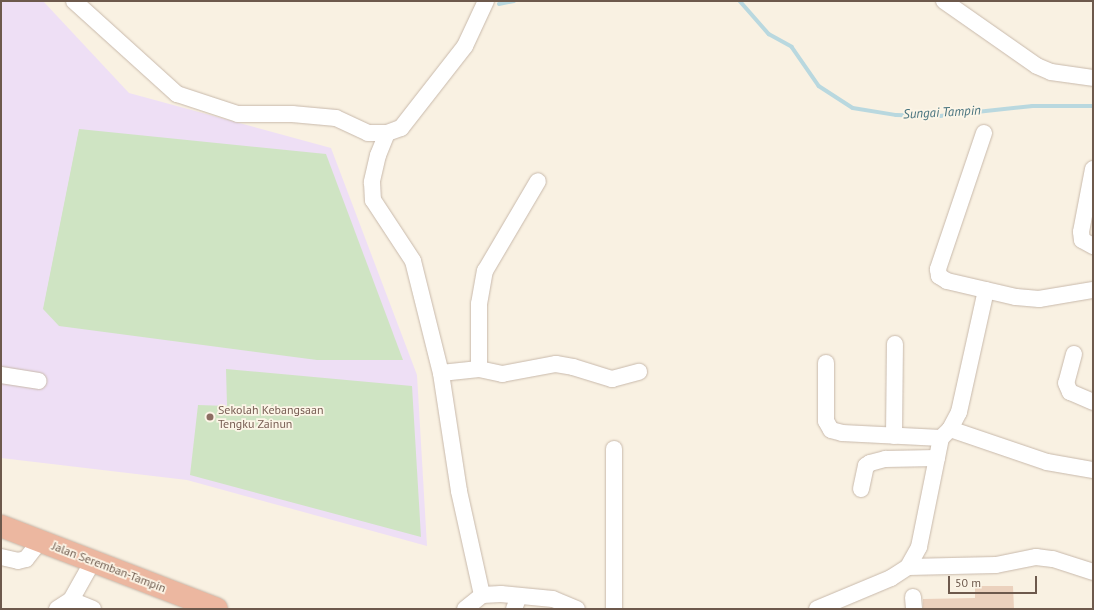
<!DOCTYPE html>
<html>
<head>
<meta charset="utf-8">
<style>
  body { margin:0 }
  #map { position:relative; width:1094px; height:610px; overflow:hidden; background:#f9f1e2; font-family:"PT Sans",sans-serif }
  div>[style] { position:absolute }
  .education>* { inset:0; background:#eedff5 }
  .green>* { inset:0; background:#cfe4c3 }
  .stream>* { height:3.5px; margin:-1.75px; padding:0 1.75px; transform-origin:1.75px; border-radius:1.75px; background:#b9d8df }
  .building>* { inset:0; background:#ebd1bd }
  .roads { filter:drop-shadow(0 0 1px #c8b9ab) drop-shadow(0 0 1px #c8b9ab) }
  .minor>* { height:16px; margin:-8px; padding:0 8px; transform-origin:8px; border-radius:8px; background:#fff }
  .highway>* { height:22px; margin:-11px; padding:0 11px; transform-origin:11px; border-radius:11px; background:#ecb7a0 }
  .dots>* { width:11px; height:11px; translate:-50% -50%; box-sizing:border-box; border:2px solid #fcf5e7; border-radius:50% }
  span { translate:-50% -50%; white-space:nowrap; text-align:center; line-height:1.15; -webkit-text-stroke:3.5px #fcf5e7; paint-order:stroke }
  .education-label { font-size:12px; color:#785e54 }
  .left { translate:0 -50%; text-align:left }
  .street-label { font-size:12px; color:#6d594c }
  .water-label { font-size:13px; color:#48737e; font-style:italic }
  .frame { position:absolute; inset:0; border:2px solid #6d594c; pointer-events:none }
  .scale { position:absolute; left:948px; top:576px; width:89px; height:18px; box-sizing:border-box; border:2px solid #6d594c; border-top:0; padding-left:5px; font-size:12px; line-height:14px; white-space:nowrap; color:#6d594c; -webkit-text-stroke:3px #fcf5e7; paint-order:stroke }
</style>
</head>
<body>
<div id="map">
  <div class="education">
    <i style="clip-path:polygon(1px 1px,43px 1px,129px 93px,331px 148px,417px 375px,427px 546px,187px 480px,1px 458px)"></i>
  </div>
  <div class="green">
    <i style="clip-path:polygon(79px 129px,326px 154px,403px 360px,317px 360px,59px 326px,43px 309px)"></i>
    <i style="clip-path:polygon(226px 369px,412px 386px,421px 537px,190px 475px,198px 405px,227px 406px)"></i>
  </div>
  <div class="stream">
    <i style="left:740px;top:1px;width:44px;rotate:48.7deg"></i>
    <i style="left:769px;top:34px;width:26px;rotate:29deg"></i>
    <i style="left:792px;top:47px;width:47px;rotate:55.3deg"></i>
    <i style="left:819px;top:86px;width:40px;rotate:32.9deg"></i>
    <i style="left:853px;top:108px;width:44px;rotate:9.2deg"></i>
    <i style="left:896px;top:115px;width:44px;rotate:1.3deg"></i>
    <i style="left:940px;top:116px;width:93px;rotate:-6.2deg"></i>
    <i style="left:1032px;top:106px;width:61px"></i>
    <i style="left:499px;top:4px;width:15px;rotate:-11deg"></i>
  </div>
  <div class="building">
    <i style="clip-path:polygon(975px 586px,1013px 586px,1014px 609px,923px 609px,923px 599px,975px 598px)"></i>
  </div>
  <div class="roads">
    <div class="minor">
      <i style="left:74px;top:1px;width:139px;rotate:42.1deg"></i>
      <i style="left:177px;top:94px;width:64px;rotate:18.2deg"></i>
      <i style="left:238px;top:114px;width:54px"></i>
      <i style="left:292px;top:114px;width:44px;rotate:5.2deg"></i>
      <i style="left:336px;top:118px;width:35px;rotate:25deg"></i>
      <i style="left:368px;top:133px;width:19px"></i>
      <i style="left:387px;top:133px;width:15px;rotate:-20deg"></i>
      <i style="left:401px;top:128px;width:104px;rotate:-52deg"></i>
      <i style="left:465px;top:46px;width:50px;rotate:-65deg"></i>
      <i style="left:944px;top:1px;width:113px;rotate:35deg"></i>
      <i style="left:1037px;top:66px;width:15px;rotate:23deg"></i>
      <i style="left:1051px;top:72px;width:42px;rotate:8.1deg"></i>
      <i style="left:387px;top:133px;width:24px;rotate:112deg"></i>
      <i style="left:378px;top:155px;width:28px;rotate:103deg"></i>
      <i style="left:372px;top:182px;width:18px;rotate:87deg"></i>
      <i style="left:373px;top:200px;width:73px;rotate:56.7deg"></i>
      <i style="left:413px;top:261px;width:115px;rotate:76deg"></i>
      <i style="left:984px;top:133px;width:144px;rotate:108.7deg"></i>
      <i style="left:938px;top:269px;width:7px;rotate:82deg"></i>
      <i style="left:939px;top:276px;width:9px;rotate:32deg"></i>
      <i style="left:947px;top:281px;width:71px;rotate:13.1deg"></i>
      <i style="left:1016px;top:297px;width:23px;rotate:5deg"></i>
      <i style="left:1039px;top:299px;width:55px;rotate:-9.5deg"></i>
      <i style="left:1093px;top:169px;width:64px;rotate:100.8deg"></i>
      <i style="left:1081px;top:232px;width:8px;rotate:83deg"></i>
      <i style="left:1082px;top:240px;width:13px;rotate:29deg"></i>
      <i style="left:1074px;top:354px;width:30px;rotate:105deg"></i>
      <i style="left:1066px;top:383px;width:10px;rotate:66deg"></i>
      <i style="left:1070px;top:392px;width:25px;rotate:23deg"></i>
      <i style="left:826px;top:363px;width:58px;rotate:90deg"></i>
      <i style="left:826px;top:421px;width:10px;rotate:61deg"></i>
      <i style="left:831px;top:430px;width:11px;rotate:15deg"></i>
      <i style="left:842px;top:433px;width:99px;rotate:2.9deg"></i>
      <i style="left:479px;top:369px;width:65px;rotate:-90deg"></i>
      <i style="left:479px;top:304px;width:34px;rotate:-80deg"></i>
      <i style="left:485px;top:271px;width:104px;rotate:-59.5deg"></i>
      <i style="left:1px;top:375px;width:38px;rotate:9deg"></i>
      <i style="left:950px;top:429px;width:102px;rotate:18.8deg"></i>
      <i style="left:1047px;top:462px;width:47px;rotate:9.9deg"></i>
      <i style="left:894px;top:436px;width:92px;rotate:-89.4deg"></i>
      <i style="left:614px;top:449px;width:160px;rotate:90deg"></i>
      <i style="left:861px;top:489px;width:24px;rotate:-78deg"></i>
      <i style="left:866px;top:466px;width:5px;rotate:-37deg"></i>
      <i style="left:870px;top:463px;width:16px;rotate:-15deg"></i>
      <i style="left:885px;top:459px;width:52px;rotate:-1.1deg"></i>
      <i style="left:1px;top:557px;width:17px;rotate:13deg"></i>
      <i style="left:18px;top:561px;width:8px;rotate:-14deg"></i>
      <i style="left:26px;top:559px;width:23px;rotate:-52deg"></i>
      <i style="left:908px;top:567px;width:88px;rotate:-1.3deg"></i>
      <i style="left:996px;top:565px;width:41px;rotate:-11.3deg"></i>
      <i style="left:1036px;top:557px;width:17px;rotate:7deg"></i>
      <i style="left:1053px;top:559px;width:42px;rotate:18deg"></i>
      <i style="left:482px;top:595px;width:107px;rotate:-102.5deg"></i>
      <i style="left:459px;top:491px;width:119px;rotate:-98.7deg"></i>
      <i style="left:441px;top:373px;width:38px;rotate:-6deg"></i>
      <i style="left:479px;top:369px;width:24px;rotate:12deg"></i>
      <i style="left:502px;top:374px;width:55px;rotate:-10.5deg"></i>
      <i style="left:556px;top:364px;width:17px;rotate:10deg"></i>
      <i style="left:573px;top:367px;width:41px;rotate:17.1deg"></i>
      <i style="left:612px;top:379px;width:28px;rotate:-15deg"></i>
      <i style="left:913px;top:597px;width:12px;rotate:85deg"></i>
      <i style="left:57px;top:609px;width:17px;rotate:-33deg"></i>
      <i style="left:93px;top:609px;width:24px;rotate:-158deg"></i>
      <i style="left:71px;top:600px;width:45px;rotate:-60.6deg"></i>
      <i style="left:465px;top:609px;width:22px;rotate:-39deg"></i>
      <i style="left:482px;top:595px;width:19px;rotate:-3deg"></i>
      <i style="left:501px;top:594px;width:52px;rotate:5.5deg"></i>
      <i style="left:553px;top:599px;width:26px;rotate:23deg"></i>
      <i style="left:514px;top:609px;width:14px;rotate:-69deg"></i>
      <i style="left:817px;top:609px;width:80px;rotate:-22.7deg"></i>
      <i style="left:891px;top:578px;width:20px;rotate:-33deg"></i>
      <i style="left:908px;top:567px;width:23px;rotate:-61deg"></i>
      <i style="left:919px;top:547px;width:111px;rotate:-78.6deg"></i>
      <i style="left:941px;top:438px;width:13px;rotate:-45deg"></i>
      <i style="left:950px;top:429px;width:19px;rotate:-62deg"></i>
      <i style="left:959px;top:412px;width:125px;rotate:-77.5deg"></i>
    </div>
    <div class="highway">
      <i style="left:1px;top:526px;width:231px;rotate:21deg"></i>
    </div>
  </div>
  <div class="dots">
    <i style="left:210px;top:417px;background:#8d6e63"></i>
  </div>
  <div class="education-label">
    <span class="left" style="left:218px;top:417px">Sekolah Kebangsaan<br>Tengku Zainun</span>
  </div>
  <div class="street-label">
    <span style="left:109px;top:567px;rotate:21deg">Jalan Seremban-Tampin</span>
  </div>
  <div class="water-label">
    <span style="left:942px;top:113px;rotate:-3deg">Sungai Tampin</span>
  </div>
  <div class="frame"></div>
  <div class="scale">50 m</div>
</div>
</body>
</html>
